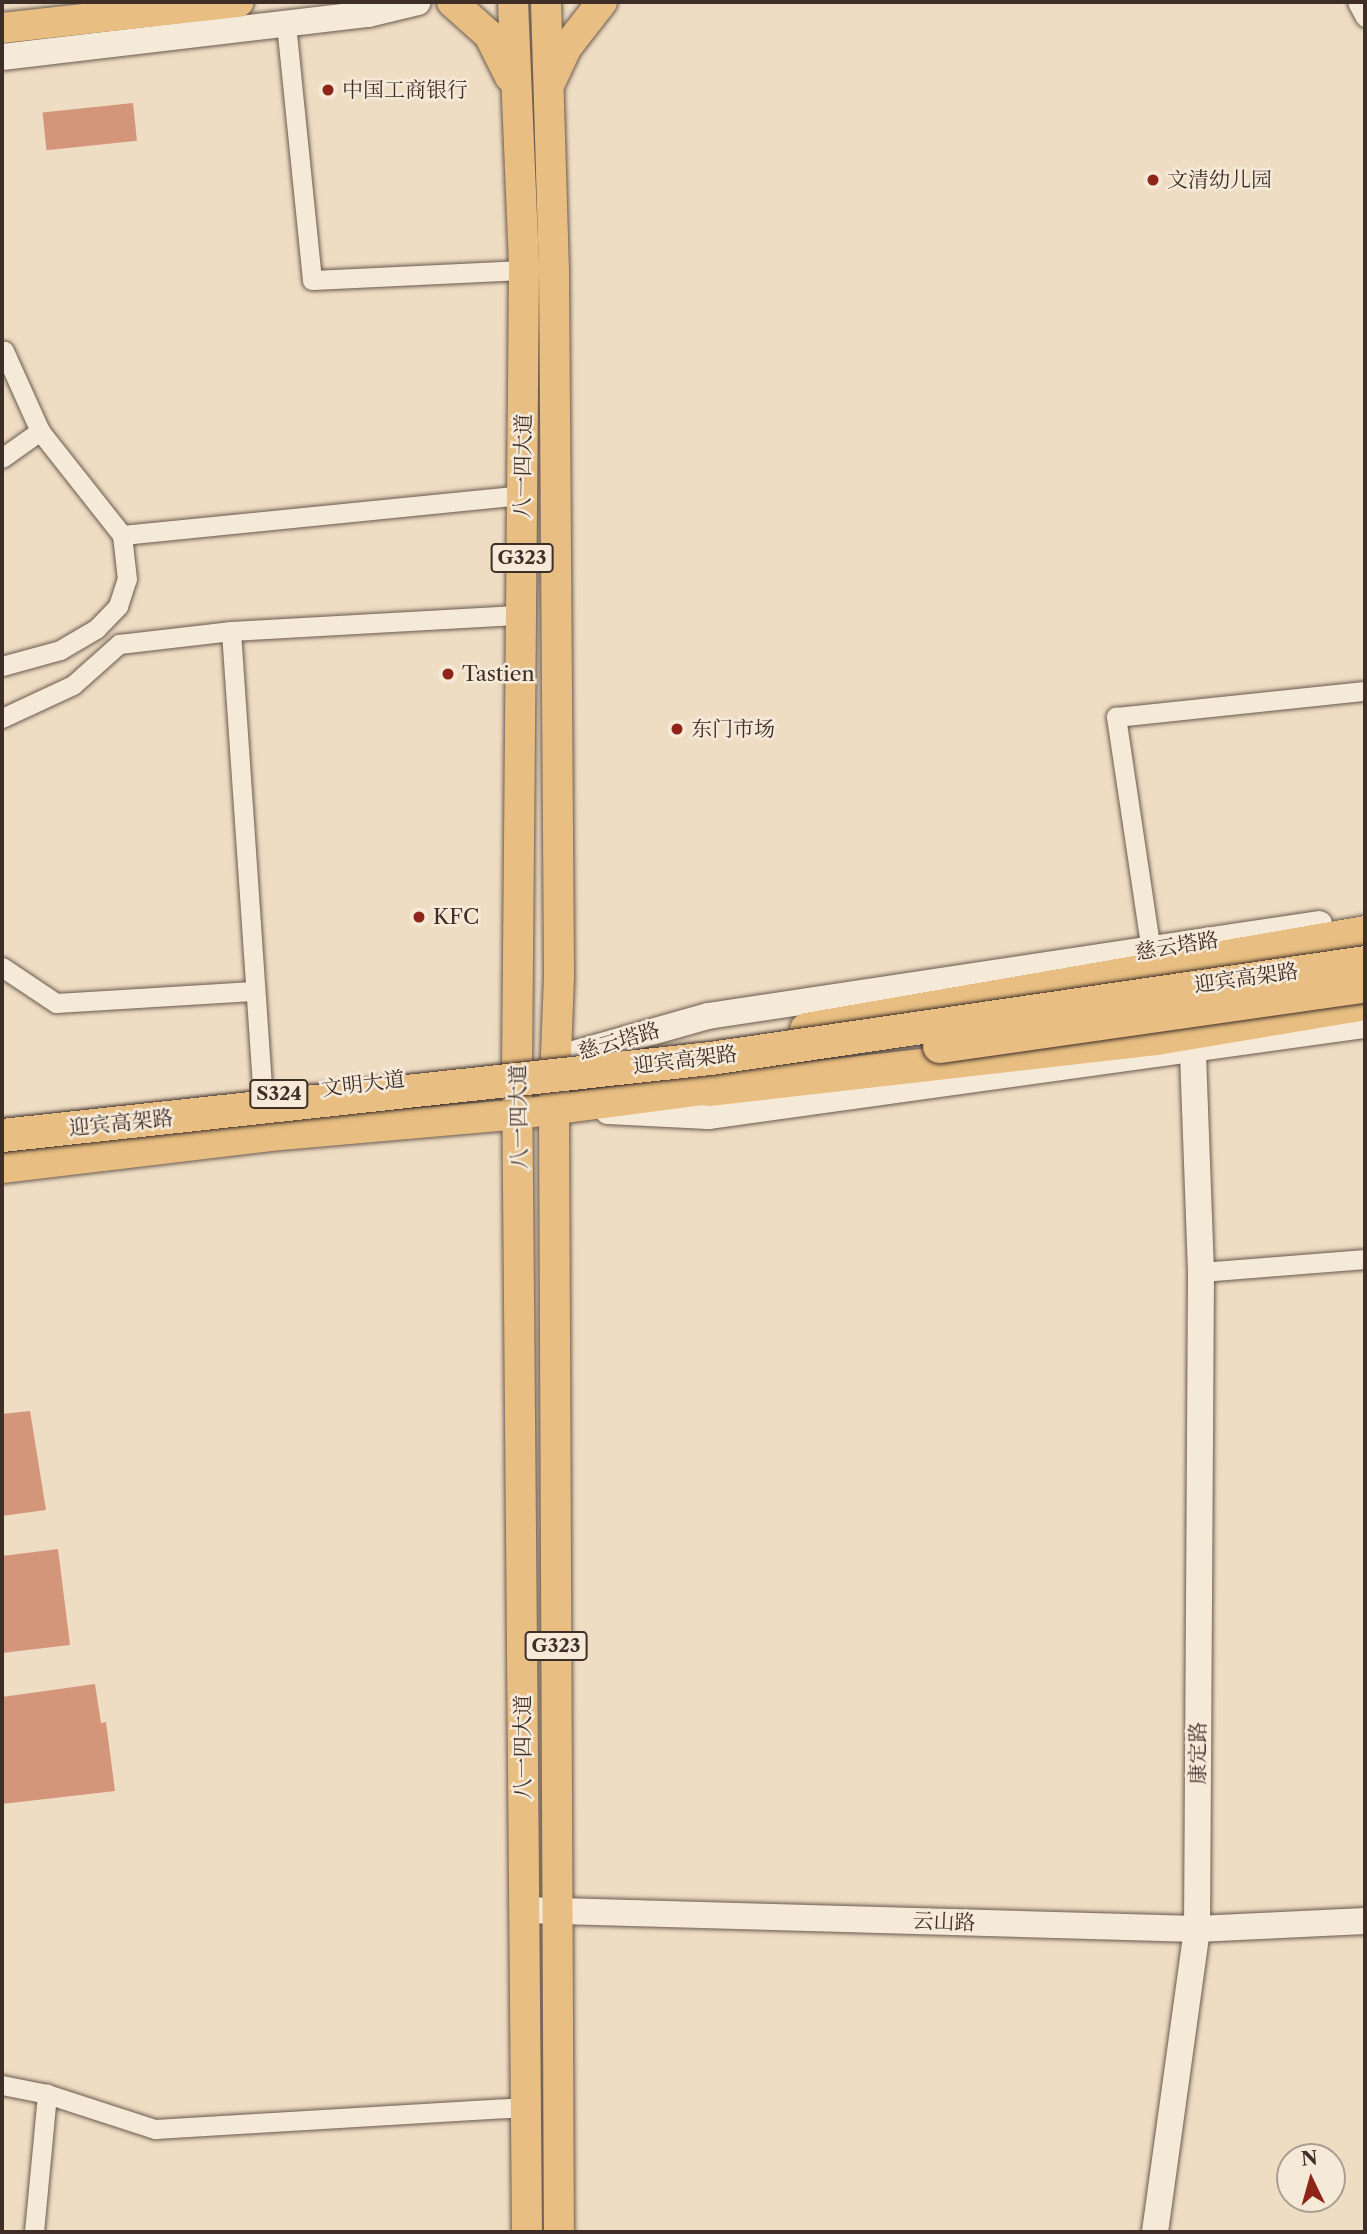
<!DOCTYPE html>
<html>
<head>
<meta charset="utf-8">
<style>
  body { margin:0 }
  #map { position:relative; width:1367px; height:2234px; overflow:hidden; background:#efddc3; font-family:"Libre Caslon Text","Noto Serif SC",serif }
  div>[style] { position:absolute }
  .building>* { inset:0; background:#d4967b; transform-origin:0 0 }
  .roads { filter:drop-shadow(0 0 2px #6a5a4f) drop-shadow(0 0 2px #6a5a4f) }
  .street>* { height:19px; margin:-9.5px; padding:0 9.5px; transform-origin:9.5px; border-radius:9.5px; background:#f5e9d8 }
  .secondary>* { height:26px; margin:-13px; padding:0 13px; transform-origin:13px; border-radius:13px; background:#f5e9d8 }
  .primary>* { height:30px; margin:-15px; padding:0 15px; transform-origin:15px; border-radius:15px; background:#e8be82 }
  .highway>* { height:33px; margin:-16.5px; padding:0 16.5px; transform-origin:16.5px; border-radius:16.5px; background:#e8be82 }
  .bridges { filter:drop-shadow(0 0 2px #3d2e28) drop-shadow(0 0 2px #3d2e28) }
  .highway-bridge>* { height:33px; margin:-16.5px; padding:0 16.5px; transform-origin:16.5px; border-radius:16.5px; background:#e8be82 }
  .dots>* { width:19px; height:19px; translate:-50% -50%; box-sizing:border-box; border:4px solid #f5e9d8; border-radius:50% }
  span { translate:-50% -50%; white-space:nowrap; text-align:center; line-height:1.15; -webkit-text-stroke:5px #f5e9d8; paint-order:stroke }
  .shield-label span { padding:2px 5px; background:#f5e9d8; border:2px solid; border-radius:5px; -webkit-text-stroke-width:0 }
  .shield-label { font-size:19px; color:#3d2e28; font-weight:700 }
  .poi-label { font-size:21px; color:#3d2e28 }
  .left { translate:0 -50%; text-align:left }
  .street-label { font-size:21px; color:#3d2e28 }
  .frame { position:absolute; inset:0; border:4px solid #3d2e28; pointer-events:none }
  .north { position:absolute; left:1276px; top:2143px; width:70px; height:70px; box-sizing:border-box; background:#f5e9d8; border:2px solid #ab9e92; border-radius:50%; rotate:355deg; font-size:19px; font-weight:700; line-height:28px; text-align:center; color:#3d2e28 }
  .north::after { content:''; display:block; margin:auto; width:24px; height:32px; background:#8f2418; clip-path:polygon(50% 0,100% 100%,50% 72%,0 100%) }
</style>
</head>
<body>
<div id="map">
  <div class="building">
    <i style="left:133px;top:103px;width:38px;height:91px;rotate:84deg"></i>
    <i style="clip-path:polygon(30px 1411px,46px 1510px,2px 1516px,2px 1414px)"></i>
    <i style="clip-path:polygon(58px 1549px,70px 1645px,2px 1653px,2px 1556px)"></i>
    <i style="clip-path:polygon(95px 1684px,101px 1723px,106px 1722px,115px 1791px,2px 1804px,2px 1697px)"></i>
  </div>
  <div class="roads">
    <div class="street">
      <i style="left:1357px;top:2px;width:17px;rotate:62deg"></i>
      <i style="left:286px;top:24px;width:257px;rotate:84.2deg"></i>
      <i style="left:312px;top:280px;width:212px;rotate:-2.7deg"></i>
      <i style="left:2px;top:458px;width:47px;rotate:-35.4deg"></i>
      <i style="left:122px;top:535px;width:402px;rotate:-5.7deg"></i>
      <i style="left:231px;top:631px;width:466px;rotate:86.1deg"></i>
      <i style="left:2px;top:666px;width:60px;rotate:-15.4deg"></i>
      <i style="left:60px;top:650px;width:42px;rotate:-30.3deg"></i>
      <i style="left:96px;top:629px;width:32px;rotate:-46deg"></i>
      <i style="left:118px;top:606px;width:28px;rotate:-72deg"></i>
      <i style="left:127px;top:579px;width:44px;rotate:-96.5deg"></i>
      <i style="left:122px;top:535px;width:132px;rotate:-128.3deg"></i>
      <i style="left:40px;top:431px;width:88px;rotate:-114.2deg"></i>
      <i style="left:2px;top:718px;width:78px;rotate:-24.9deg"></i>
      <i style="left:73px;top:685px;width:62px;rotate:-41.7deg"></i>
      <i style="left:119px;top:644px;width:113px;rotate:-6.6deg"></i>
      <i style="left:231px;top:631px;width:290px;rotate:-3.2deg"></i>
      <i style="left:1151px;top:951px;width:237px;rotate:-98.5deg"></i>
      <i style="left:1116px;top:717px;width:250px;rotate:-6deg"></i>
      <i style="left:2px;top:967px;width:65px;rotate:33.7deg"></i>
      <i style="left:56px;top:1003px;width:197px;rotate:-3.5deg"></i>
      <i style="left:1201px;top:1272px;width:165px;rotate:-4.5deg"></i>
      <i style="left:2px;top:2085px;width:46px;rotate:11.3deg"></i>
      <i style="left:47px;top:2094px;width:114px;rotate:18deg"></i>
      <i style="left:155px;top:2129px;width:372px;rotate:-3.4deg"></i>
      <i style="left:34px;top:2232px;width:139px;rotate:-84.6deg"></i>
    </div>
    <div class="secondary">
      <i style="left:2px;top:57px;width:369px;rotate:-6.7deg"></i>
      <i style="left:368px;top:14px;width:51px;rotate:-13.5deg"></i>
      <i style="left:556px;top:1059px;width:158px;rotate:-15.8deg"></i>
      <i style="left:708px;top:1016px;width:618px;rotate:-8.56deg"></i>
      <i style="left:608px;top:1111px;width:100px;rotate:2.9deg"></i>
      <i style="left:708px;top:1116px;width:663px;rotate:-7.89deg"></i>
      <i style="left:524px;top:1910px;width:673px;rotate:1.62deg"></i>
      <i style="left:1197px;top:1929px;width:168px;rotate:-2.7deg"></i>
      <i style="left:1155px;top:2232px;width:306px;rotate:-82.1deg"></i>
      <i style="left:1197px;top:1929px;width:657px;rotate:-89.65deg"></i>
      <i style="left:1201px;top:1272px;width:220px;rotate:-92.1deg"></i>
    </div>
    <div class="primary">
      <i style="left:452px;top:2px;width:50px;rotate:41.7deg"></i>
      <i style="left:489px;top:35px;width:47px;rotate:63.4deg"></i>
      <i style="left:513px;top:2px;width:268px;rotate:87.6deg"></i>
      <i style="left:524px;top:270px;width:796px;rotate:90.5deg"></i>
      <i style="left:517px;top:1066px;width:1166px;rotate:89.51deg"></i>
      <i style="left:546px;top:2px;width:270px;rotate:88.3deg"></i>
      <i style="left:554px;top:272px;width:705px;rotate:89.59deg"></i>
      <i style="left:559px;top:977px;width:131px;rotate:92.2deg"></i>
      <i style="left:554px;top:1108px;width:1124px;rotate:89.75deg"></i>
      <i style="left:2px;top:28px;width:238px;rotate:-6.3deg"></i>
      <i style="left:551px;top:81px;width:38px;rotate:-65deg"></i>
      <i style="left:567px;top:47px;width:57px;rotate:-52.1deg"></i>
      <i style="left:2px;top:1168px;width:270px;rotate:-6.8deg"></i>
      <i style="left:270px;top:1136px;width:251px;rotate:-5deg"></i>
      <i style="left:520px;top:1114px;width:214px;rotate:-7.5deg"></i>
    </div>
    <div class="highway">
      <i style="left:806px;top:1029px;width:567px;rotate:-9.84deg"></i>
      <i style="left:709px;top:1089px;width:450px;rotate:-6.5deg"></i>
      <i style="left:1156px;top:1038px;width:212px;rotate:-9.5deg"></i>
    </div>
  </div>
  <div class="bridges">
    <div class="highway-bridge">
      <i style="left:939px;top:1046px;width:430px;rotate:-8.1deg"></i>
      <i style="left:2px;top:1135px;width:712px;rotate:-6.21deg"></i>
      <i style="left:710px;top:1058px;width:662px;rotate:-8.34deg"></i>
    </div>
  </div>
  <div class="dots">
    <i style="left:328px;top:90px;background:#8f2418"></i>
    <i style="left:1153px;top:180px;background:#8f2418"></i>
    <i style="left:448px;top:674px;background:#8f2418"></i>
    <i style="left:677px;top:729px;background:#8f2418"></i>
    <i style="left:419px;top:917px;background:#8f2418"></i>
  </div>
  <div class="shield-label">
    <span style="left:522px;top:558px">G323</span>
    <span style="left:279px;top:1094px">S324</span>
    <span style="left:556px;top:1646px">G323</span>
  </div>
  <div class="poi-label">
    <span class="left" style="left:342px;top:90px">中国工商银行</span>
    <span class="left" style="left:1167px;top:180px">文清幼儿园</span>
    <span class="left" style="left:462px;top:674px">Tastien</span>
    <span class="left" style="left:691px;top:729px">东门市场</span>
    <span class="left" style="left:433px;top:917px">KFC</span>
  </div>
  <div class="street-label">
    <span style="left:523px;top:466px;rotate:-89deg">八一四大道</span>
    <span style="left:1177px;top:946px;rotate:-9deg">慈云塔路</span>
    <span style="left:1246px;top:978px;rotate:-8deg">迎宾高架路</span>
    <span style="left:619px;top:1041px;rotate:-16deg">慈云塔路</span>
    <span style="left:685px;top:1060px;rotate:-7deg">迎宾高架路</span>
    <span style="left:363px;top:1084px;rotate:-7deg">文明大道</span>
    <span style="left:519px;top:1117px;rotate:-91deg">八一四大道</span>
    <span style="left:121px;top:1123px;rotate:-6deg">迎宾高架路</span>
    <span style="left:523px;top:1747px;rotate:-90deg">八一四大道</span>
    <span style="left:1198px;top:1753px;rotate:-90deg">康定路</span>
    <span style="left:944px;top:1922px;rotate:2deg">云山路</span>
  </div>
  <div class="frame"></div>
  <div class="north">N</div>
</div>
</body>
</html>
